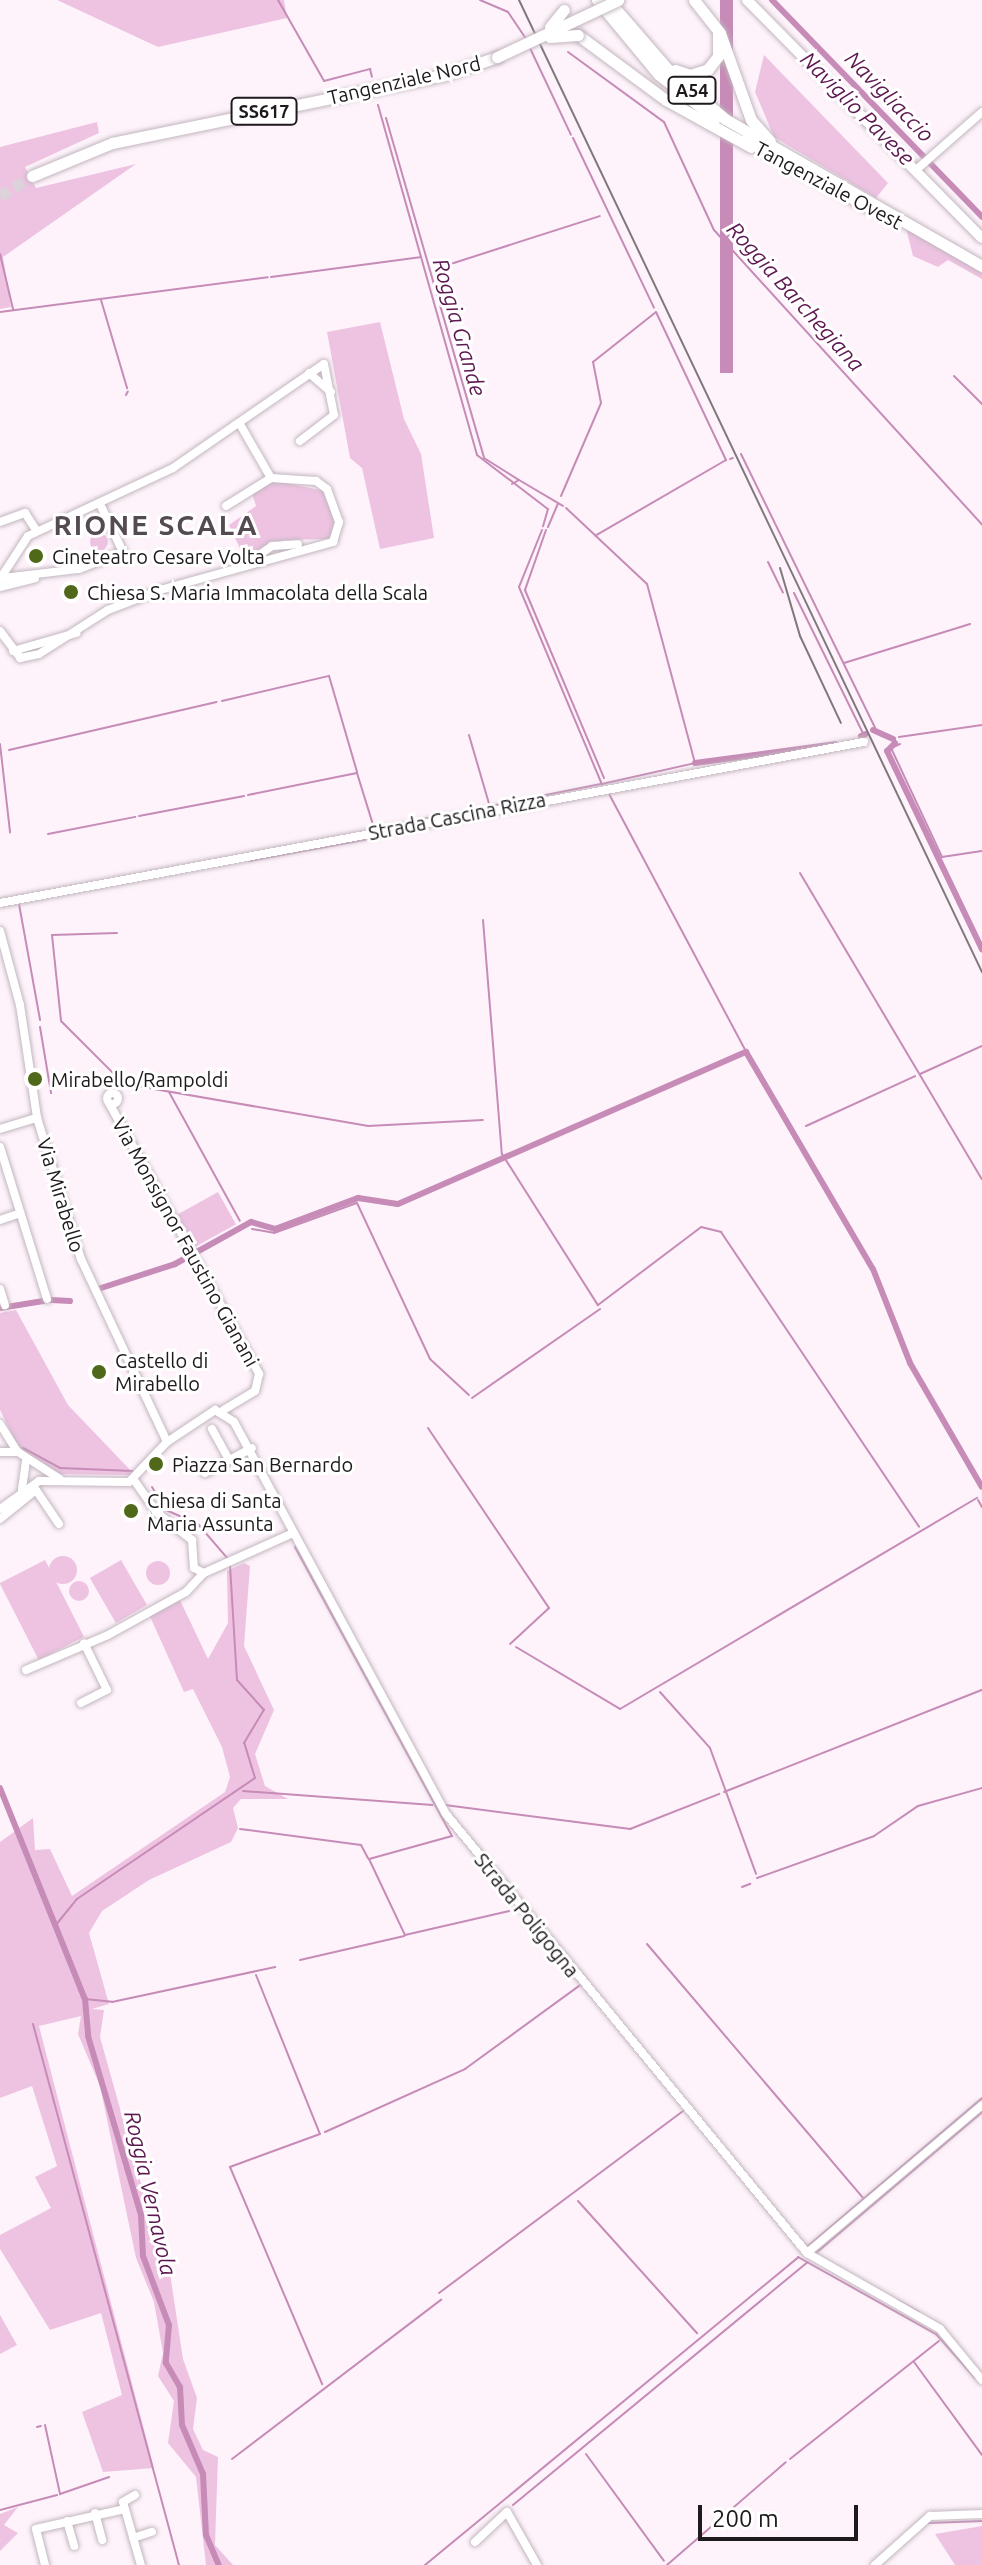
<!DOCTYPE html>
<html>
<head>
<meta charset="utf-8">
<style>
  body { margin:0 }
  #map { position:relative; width:982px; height:2565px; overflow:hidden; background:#fef3fb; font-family:Ubuntu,sans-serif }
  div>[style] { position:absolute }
  .green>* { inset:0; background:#eec3e2; transform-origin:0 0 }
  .round { border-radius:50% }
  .water>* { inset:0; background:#c68bb7; transform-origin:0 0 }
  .stream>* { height:2px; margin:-1px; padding:0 1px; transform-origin:1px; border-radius:1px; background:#c68bb7 }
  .canal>* { height:6px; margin:-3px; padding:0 3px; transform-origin:3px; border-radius:3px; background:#c68bb7 }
  .highway-tunnel>* { height:11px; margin-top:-5.5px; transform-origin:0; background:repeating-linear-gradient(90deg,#dcd2da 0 11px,transparent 0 16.5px) }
  .roads { filter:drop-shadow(0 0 2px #c2b6bf) drop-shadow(0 0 2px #c2b6bf) }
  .minor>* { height:8px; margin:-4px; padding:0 4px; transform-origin:4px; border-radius:4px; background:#fff }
  .minor>.ring { margin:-4px; padding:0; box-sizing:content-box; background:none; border:8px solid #fff; border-radius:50% }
  .major>* { height:10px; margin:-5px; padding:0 5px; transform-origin:5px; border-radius:5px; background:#fff }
  .highway>* { height:11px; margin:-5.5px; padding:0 5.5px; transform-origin:5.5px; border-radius:5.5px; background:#fff }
  .rail>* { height:2px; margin:-1px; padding:0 1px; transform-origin:1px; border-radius:1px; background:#7f787d }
  .bridges { filter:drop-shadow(0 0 2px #c2b6bf) drop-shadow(0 0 2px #c2b6bf) }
  .highway-bridge>* { height:11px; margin:-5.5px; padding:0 5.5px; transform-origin:5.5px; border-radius:5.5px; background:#fff }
  .dots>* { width:22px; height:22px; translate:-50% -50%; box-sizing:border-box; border:4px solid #fff; border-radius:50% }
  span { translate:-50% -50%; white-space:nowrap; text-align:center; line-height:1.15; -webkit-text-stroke:6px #fff; paint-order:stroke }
  .shield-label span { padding:2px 6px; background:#fff; border:2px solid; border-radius:6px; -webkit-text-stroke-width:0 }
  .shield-label { font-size:18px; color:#1d191c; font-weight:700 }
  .street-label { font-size:20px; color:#1d191c }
  .poi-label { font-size:20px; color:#1d191c }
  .left { translate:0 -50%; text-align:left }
  .water-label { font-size:22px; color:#5e1851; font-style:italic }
  .district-label { font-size:28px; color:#544a51; font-weight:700; letter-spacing:2px }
  .scale { position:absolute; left:698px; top:2505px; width:160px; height:36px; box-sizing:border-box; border:4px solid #1d191c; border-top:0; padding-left:10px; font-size:24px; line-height:28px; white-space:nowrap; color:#1d191c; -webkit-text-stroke:6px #fff; paint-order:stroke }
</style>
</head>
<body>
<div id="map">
  <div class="green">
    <i style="clip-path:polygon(57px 0,284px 0,287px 18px,158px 47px)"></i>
    <i style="clip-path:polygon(764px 55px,888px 183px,876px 198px,774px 137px,755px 92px)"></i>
    <i style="clip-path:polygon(97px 122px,99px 133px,25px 167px,36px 188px,136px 164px,3px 257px,11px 307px,0 309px,0 147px)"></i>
    <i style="clip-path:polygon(906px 228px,982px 270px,982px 279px,948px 260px,938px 267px,913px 256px)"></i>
    <i style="clip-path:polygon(380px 322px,404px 419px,421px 454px,434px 538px,380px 549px,362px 468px,350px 458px,327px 332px)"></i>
    <i style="clip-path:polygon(271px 480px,325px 491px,336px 521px,331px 539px,284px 540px,245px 559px,229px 525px,256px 506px,252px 493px)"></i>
    <i class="round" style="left:90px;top:533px;width:18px;height:18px"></i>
    <i style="left:218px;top:1192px;width:37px;height:49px;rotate:61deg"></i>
    <i style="clip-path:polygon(16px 1310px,68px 1405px,135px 1475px,54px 1474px,20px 1450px,0 1410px,0 1313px)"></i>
    <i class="round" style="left:49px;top:1556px;width:28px;height:28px"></i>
    <i style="left:45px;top:1560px;width:86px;height:51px;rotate:63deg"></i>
    <i style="left:121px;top:1560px;width:52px;height:36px;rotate:60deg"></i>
    <i class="round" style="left:146px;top:1561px;width:24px;height:24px"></i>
    <i style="clip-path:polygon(244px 1563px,250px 1566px,244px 1646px,274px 1710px,255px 1754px,265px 1786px,288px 1799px,241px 1799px,233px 1808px,238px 1828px,231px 1842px,149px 1880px,102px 1911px,89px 1933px,109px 2004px,92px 2009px,104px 2010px,100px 2037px,151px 2219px,166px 2247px,183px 2359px,197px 2398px,193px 2429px,203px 2450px,218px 2457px,215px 2545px,233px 2565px,206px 2565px,196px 2477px,168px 2443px,174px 2401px,158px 2376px,163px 2353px,154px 2302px,136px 2258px,100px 2086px,78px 2034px,81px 2016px,39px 2026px,154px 2468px,103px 2472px,82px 2412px,122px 2395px,101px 2313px,50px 2330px,0 2249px,0 2235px,51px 2208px,35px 2177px,57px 2166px,32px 2086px,0 2098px,0 1842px,33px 1818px,35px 1850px,50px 1849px,72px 1896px,225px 1792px,230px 1777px,222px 1747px,193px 1689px,184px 1692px,148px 1612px,179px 1598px,208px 1659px,228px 1623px,227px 1571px)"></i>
    <i class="round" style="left:69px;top:1581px;width:20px;height:20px"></i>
    <i style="clip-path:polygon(0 2315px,17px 2345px,0 2354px)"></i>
    <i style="clip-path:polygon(18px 2507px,4px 2525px,18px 2533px,0 2551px,0 2514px)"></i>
    <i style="clip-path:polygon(982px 2526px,982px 2565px,955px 2565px,935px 2534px)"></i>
  </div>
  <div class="water">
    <i style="left:720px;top:0;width:13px;height:373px"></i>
  </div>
  <div class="stream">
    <i style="left:278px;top:0;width:93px;rotate:60.4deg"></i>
    <i style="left:324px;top:81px;width:48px;rotate:-14.6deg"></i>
    <i style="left:370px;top:69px;width:8px;rotate:76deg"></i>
    <i style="left:480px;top:0;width:30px;rotate:23deg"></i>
    <i style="left:508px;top:12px;width:34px;rotate:56deg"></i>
    <i style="left:529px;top:46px;width:98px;rotate:64.7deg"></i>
    <i style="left:568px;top:52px;width:119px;rotate:36.1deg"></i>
    <i style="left:664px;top:122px;width:119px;rotate:65.2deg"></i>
    <i style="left:714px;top:230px;width:399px;rotate:47.7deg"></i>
    <i style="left:378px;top:105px;width:364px;rotate:74.2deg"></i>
    <i style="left:477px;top:455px;width:89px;rotate:37.3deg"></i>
    <i style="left:548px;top:509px;width:18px;rotate:106deg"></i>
    <i style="left:386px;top:118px;width:354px;rotate:73.9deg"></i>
    <i style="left:484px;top:458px;width:41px;rotate:32.2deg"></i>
    <i style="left:573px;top:138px;width:188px;rotate:64.5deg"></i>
    <i style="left:0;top:254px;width:57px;rotate:76.7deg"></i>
    <i style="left:435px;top:269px;width:173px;rotate:-17.8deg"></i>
    <i style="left:271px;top:277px;width:150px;rotate:-7.6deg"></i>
    <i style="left:101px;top:300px;width:92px;rotate:73.5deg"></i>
    <i style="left:0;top:312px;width:270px;rotate:-7.4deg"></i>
    <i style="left:954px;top:376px;width:40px;rotate:45deg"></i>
    <i style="left:126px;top:395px;width:4px;rotate:-63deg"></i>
    <i style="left:741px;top:454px;width:307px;rotate:63.9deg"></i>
    <i style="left:730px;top:459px;width:3px;rotate:-18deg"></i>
    <i style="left:512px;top:484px;width:8px;rotate:-30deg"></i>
    <i style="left:519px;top:480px;width:51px;rotate:30.6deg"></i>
    <i style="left:561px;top:496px;width:101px;rotate:-66.7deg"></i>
    <i style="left:601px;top:403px;width:42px;rotate:-101deg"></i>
    <i style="left:593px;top:362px;width:80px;rotate:-38.4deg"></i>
    <i style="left:656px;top:312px;width:164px;rotate:64.7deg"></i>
    <i style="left:726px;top:460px;width:151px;rotate:149.9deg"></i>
    <i style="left:548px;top:527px;width:25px;rotate:-67deg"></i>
    <i style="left:542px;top:530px;width:61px;rotate:112deg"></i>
    <i style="left:519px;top:587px;width:214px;rotate:67.2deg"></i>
    <i style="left:602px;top:784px;width:95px;rotate:-12.7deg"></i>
    <i style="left:695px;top:763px;width:185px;rotate:-105deg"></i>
    <i style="left:647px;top:584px;width:111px;rotate:-136.8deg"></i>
    <i style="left:546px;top:530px;width:64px;rotate:109.3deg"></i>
    <i style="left:525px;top:590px;width:204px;rotate:67.2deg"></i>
    <i style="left:768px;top:562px;width:34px;rotate:64deg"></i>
    <i style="left:794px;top:593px;width:158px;rotate:63.8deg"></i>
    <i style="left:844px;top:663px;width:132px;rotate:-17.2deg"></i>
    <i style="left:222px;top:701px;width:110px;rotate:-13.2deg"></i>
    <i style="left:329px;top:676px;width:100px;rotate:73.7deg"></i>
    <i style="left:899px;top:737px;width:84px;rotate:-8.2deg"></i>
    <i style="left:0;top:744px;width:89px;rotate:83.5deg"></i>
    <i style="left:900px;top:744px;width:10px;rotate:156deg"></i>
    <i style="left:891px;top:748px;width:120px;rotate:64.9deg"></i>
    <i style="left:942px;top:857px;width:40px;rotate:-8.5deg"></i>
    <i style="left:9px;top:750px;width:213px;rotate:-13deg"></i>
    <i style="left:608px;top:792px;width:294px;rotate:62deg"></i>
    <i style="left:248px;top:795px;width:111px;rotate:-11.4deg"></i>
    <i style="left:357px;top:773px;width:58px;rotate:72.8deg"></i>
    <i style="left:374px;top:828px;width:118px;rotate:-10.3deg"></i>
    <i style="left:490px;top:807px;width:75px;rotate:-106.3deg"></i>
    <i style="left:496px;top:805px;width:107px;rotate:-11.3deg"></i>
    <i style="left:139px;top:816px;width:107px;rotate:-10.8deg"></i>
    <i style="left:48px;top:834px;width:89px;rotate:-11.1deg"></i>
    <i style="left:249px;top:861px;width:138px;rotate:-10.4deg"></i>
    <i style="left:800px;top:873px;width:356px;rotate:59.3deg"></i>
    <i style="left:19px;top:904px;width:118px;rotate:79.7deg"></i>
    <i style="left:483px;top:920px;width:235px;rotate:85.4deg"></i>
    <i style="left:502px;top:1154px;width:179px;rotate:57.6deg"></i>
    <i style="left:598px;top:1305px;width:129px;rotate:-37.1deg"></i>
    <i style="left:701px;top:1227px;width:21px;rotate:14deg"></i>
    <i style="left:721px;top:1232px;width:355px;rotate:56.1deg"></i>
    <i style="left:117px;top:933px;width:65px;rotate:178.2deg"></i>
    <i style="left:52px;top:935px;width:86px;rotate:84deg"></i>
    <i style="left:61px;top:1021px;width:85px;rotate:45deg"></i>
    <i style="left:40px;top:1027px;width:67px;rotate:80.5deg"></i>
    <i style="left:920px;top:1074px;width:68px;rotate:-24.3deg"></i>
    <i style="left:125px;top:1084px;width:247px;rotate:9.8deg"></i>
    <i style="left:368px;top:1126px;width:115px;rotate:-3deg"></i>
    <i style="left:169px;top:1092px;width:147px;rotate:61.2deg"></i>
    <i style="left:806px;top:1126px;width:120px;rotate:-24.6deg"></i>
    <i style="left:252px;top:1229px;width:22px;rotate:10deg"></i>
    <i style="left:274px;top:1233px;width:88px;rotate:-19.9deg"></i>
    <i style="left:357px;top:1203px;width:172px;rotate:64.9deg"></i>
    <i style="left:430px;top:1359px;width:53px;rotate:42.7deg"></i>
    <i style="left:472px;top:1398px;width:156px;rotate:-34.8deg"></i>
    <i style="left:428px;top:1428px;width:217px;rotate:56.1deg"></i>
    <i style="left:549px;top:1608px;width:53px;rotate:137.3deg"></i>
    <i style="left:23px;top:1448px;width:42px;rotate:28.4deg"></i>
    <i style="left:60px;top:1468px;width:73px;rotate:2.4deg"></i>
    <i style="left:152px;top:1487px;width:27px;rotate:59deg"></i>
    <i style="left:166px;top:1510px;width:35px;rotate:24deg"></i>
    <i style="left:198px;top:1524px;width:46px;rotate:49.4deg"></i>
    <i style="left:978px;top:1500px;width:8px;rotate:60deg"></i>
    <i style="left:295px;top:1547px;width:329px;rotate:61.5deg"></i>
    <i style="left:452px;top:1836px;width:86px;rotate:164.5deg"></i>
    <i style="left:369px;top:1859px;width:84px;rotate:64.7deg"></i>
    <i style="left:405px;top:1935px;width:107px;rotate:-13deg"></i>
    <i style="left:516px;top:1647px;width:121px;rotate:30.8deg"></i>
    <i style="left:620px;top:1709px;width:415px;rotate:-30.6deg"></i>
    <i style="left:660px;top:1692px;width:75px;rotate:48.2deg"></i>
    <i style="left:710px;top:1748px;width:134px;rotate:69.9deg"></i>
    <i style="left:243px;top:1791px;width:190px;rotate:4.2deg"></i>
    <i style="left:724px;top:1792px;width:277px;rotate:-21.6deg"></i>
    <i style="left:445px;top:1805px;width:187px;rotate:7.4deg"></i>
    <i style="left:630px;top:1829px;width:96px;rotate:-21.5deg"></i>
    <i style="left:240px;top:1829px;width:122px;rotate:7.5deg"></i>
    <i style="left:361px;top:1845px;width:15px;rotate:62deg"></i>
    <i style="left:757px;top:1878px;width:124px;rotate:-19.7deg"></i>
    <i style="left:874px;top:1836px;width:53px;rotate:-34.3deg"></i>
    <i style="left:918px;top:1806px;width:66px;rotate:-15.7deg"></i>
    <i style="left:742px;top:1887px;width:9px;rotate:-21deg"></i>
    <i style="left:55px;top:1926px;width:35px;rotate:-51deg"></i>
    <i style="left:77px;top:1899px;width:215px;rotate:-34.2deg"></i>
    <i style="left:255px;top:1778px;width:37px;rotate:-107deg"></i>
    <i style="left:244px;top:1743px;width:39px;rotate:-59deg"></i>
    <i style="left:264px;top:1710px;width:40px;rotate:-132deg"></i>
    <i style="left:237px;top:1680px;width:115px;rotate:-93.5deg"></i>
    <i style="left:647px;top:1944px;width:335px;rotate:49.6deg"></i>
    <i style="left:300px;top:1960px;width:107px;rotate:-13deg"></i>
    <i style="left:256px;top:1975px;width:171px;rotate:68.1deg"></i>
    <i style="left:320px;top:2134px;width:96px;rotate:159.9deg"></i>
    <i style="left:230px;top:2167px;width:236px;rotate:67deg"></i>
    <i style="left:85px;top:1999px;width:27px;rotate:6deg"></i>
    <i style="left:112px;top:2002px;width:167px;rotate:-12.1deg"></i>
    <i style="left:33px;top:2024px;width:560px;rotate:74.9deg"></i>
    <i style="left:325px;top:2132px;width:154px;rotate:-24.2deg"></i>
    <i style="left:465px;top:2069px;width:142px;rotate:-36.1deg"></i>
    <i style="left:578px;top:2201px;width:178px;rotate:48deg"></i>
    <i style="left:807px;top:2247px;width:230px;rotate:-40.4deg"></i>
    <i style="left:816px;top:2253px;width:218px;rotate:-40.3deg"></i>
    <i style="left:439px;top:2293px;width:304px;rotate:-36.7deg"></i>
    <i style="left:897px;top:2300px;width:25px;rotate:29deg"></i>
    <i style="left:914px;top:2362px;width:115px;rotate:53.8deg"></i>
    <i style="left:45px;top:2425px;width:71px;rotate:77.7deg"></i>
    <i style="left:60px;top:2494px;width:52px;rotate:-19.1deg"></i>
    <i style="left:37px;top:2427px;width:4px;rotate:-14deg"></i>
    <i style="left:586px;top:2454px;width:132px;rotate:53.9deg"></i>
    <i style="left:232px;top:2459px;width:263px;rotate:-37.3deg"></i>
    <i style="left:790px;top:2459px;width:190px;rotate:-38.4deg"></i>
    <i style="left:513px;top:2505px;width:382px;rotate:-39.5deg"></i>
    <i style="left:0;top:2510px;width:59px;rotate:-14.7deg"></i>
    <i style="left:928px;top:2523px;width:54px;rotate:-2.1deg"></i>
    <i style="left:425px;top:2565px;width:484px;rotate:-39.5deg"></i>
    <i style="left:798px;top:2257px;width:158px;rotate:29.2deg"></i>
    <i style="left:936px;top:2334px;width:59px;rotate:48.4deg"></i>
    <i style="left:667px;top:2565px;width:157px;rotate:-40.9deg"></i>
  </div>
  <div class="canal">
    <i style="left:772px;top:0;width:302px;rotate:45.9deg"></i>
    <i style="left:873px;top:730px;width:22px;rotate:24deg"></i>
    <i style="left:861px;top:736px;width:5px;rotate:-22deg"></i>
    <i style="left:895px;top:743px;width:11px;rotate:135deg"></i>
    <i style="left:887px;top:751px;width:220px;rotate:64.4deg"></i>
    <i style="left:695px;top:763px;width:141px;rotate:-7.7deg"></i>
    <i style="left:95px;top:1290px;width:84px;rotate:-18deg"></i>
    <i style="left:175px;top:1264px;width:87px;rotate:-28.9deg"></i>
    <i style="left:251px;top:1222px;width:25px;rotate:16deg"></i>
    <i style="left:275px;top:1229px;width:89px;rotate:-20.5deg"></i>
    <i style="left:358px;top:1198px;width:40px;rotate:8.5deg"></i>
    <i style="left:398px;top:1204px;width:380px;rotate:-23.6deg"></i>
    <i style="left:746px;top:1052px;width:251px;rotate:59.7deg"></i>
    <i style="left:873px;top:1269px;width:101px;rotate:68.5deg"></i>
    <i style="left:910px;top:1363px;width:143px;rotate:59.9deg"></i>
    <i style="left:51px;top:1300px;width:19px;rotate:3deg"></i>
    <i style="left:0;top:1308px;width:44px;rotate:-9.2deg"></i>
    <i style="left:0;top:1788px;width:227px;rotate:68.1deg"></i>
    <i style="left:85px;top:1999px;width:37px;rotate:85deg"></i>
    <i style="left:88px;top:2036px;width:187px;rotate:73.5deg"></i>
    <i style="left:141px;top:2215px;width:41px;rotate:87.2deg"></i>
    <i style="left:143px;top:2256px;width:74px;rotate:69.4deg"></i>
    <i style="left:169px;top:2325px;width:38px;rotate:95deg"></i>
    <i style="left:166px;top:2363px;width:28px;rotate:60deg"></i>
    <i style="left:180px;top:2387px;width:38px;rotate:87deg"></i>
    <i style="left:182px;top:2425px;width:53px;rotate:66.8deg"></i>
    <i style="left:203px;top:2474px;width:61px;rotate:87.2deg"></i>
    <i style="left:206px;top:2535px;width:33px;rotate:67deg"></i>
  </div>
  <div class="highway-tunnel">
    <i style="left:0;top:196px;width:38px;rotate:-32deg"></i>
  </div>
  <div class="roads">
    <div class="minor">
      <i style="left:916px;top:170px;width:88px;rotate:-41.3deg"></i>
      <i style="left:309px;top:373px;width:29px;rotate:41deg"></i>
      <i style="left:241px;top:426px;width:60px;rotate:60deg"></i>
      <i style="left:226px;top:506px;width:53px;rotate:-31.9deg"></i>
      <i style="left:0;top:522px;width:27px;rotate:-20deg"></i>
      <i style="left:25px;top:513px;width:20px;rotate:57deg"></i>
      <i style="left:249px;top:562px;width:28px;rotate:-35deg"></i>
      <i style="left:272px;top:546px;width:26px;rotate:-4deg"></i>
      <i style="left:3px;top:578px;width:77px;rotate:-6.8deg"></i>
      <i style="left:79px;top:569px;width:47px;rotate:-21.1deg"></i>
      <i style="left:123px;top:552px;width:53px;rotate:-115.6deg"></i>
      <i style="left:0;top:579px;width:51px;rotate:-56.9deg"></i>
      <i style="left:28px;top:536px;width:160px;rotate:-25.1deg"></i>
      <i style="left:173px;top:468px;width:183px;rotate:-34.6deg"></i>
      <i style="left:324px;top:364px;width:52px;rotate:78.9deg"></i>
      <i style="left:334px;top:415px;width:43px;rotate:142.6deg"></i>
      <i style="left:0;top:587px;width:36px;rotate:-14deg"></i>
      <i style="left:0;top:631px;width:34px;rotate:53deg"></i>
      <i style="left:20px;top:658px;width:19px;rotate:-12deg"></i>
      <i style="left:39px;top:654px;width:82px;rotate:-32.5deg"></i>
      <i style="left:108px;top:610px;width:56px;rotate:-21deg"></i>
      <i style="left:160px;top:590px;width:180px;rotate:-15.5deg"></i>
      <i style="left:333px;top:542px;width:21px;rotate:-73deg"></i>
      <i style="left:339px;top:522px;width:35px;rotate:-110deg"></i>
      <i style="left:327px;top:489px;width:14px;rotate:-144deg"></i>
      <i style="left:316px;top:481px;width:45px;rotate:-176.2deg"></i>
      <i style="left:13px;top:651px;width:66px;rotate:-15.9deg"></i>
      <i style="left:0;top:903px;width:879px;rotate:-10.56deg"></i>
      <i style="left:0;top:931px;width:77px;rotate:74.9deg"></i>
      <i style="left:20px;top:1005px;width:114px;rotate:81.4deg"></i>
      <i style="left:37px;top:1118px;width:148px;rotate:72.7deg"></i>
      <i style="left:81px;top:1259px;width:202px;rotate:64.8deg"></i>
      <i class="ring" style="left:106.5px;top:1092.5px;width:3px;height:3px"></i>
      <i style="left:109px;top:1103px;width:310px;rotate:61deg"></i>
      <i style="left:259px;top:1374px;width:17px;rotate:103deg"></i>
      <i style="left:255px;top:1391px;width:37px;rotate:149deg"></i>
      <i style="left:0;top:1129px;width:39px;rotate:-17deg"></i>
      <i style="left:0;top:1147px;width:159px;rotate:72.8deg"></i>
      <i style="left:0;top:1220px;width:21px;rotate:-19deg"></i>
      <i style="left:0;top:1289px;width:17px;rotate:73deg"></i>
      <i style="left:0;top:1424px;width:32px;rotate:58deg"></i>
      <i style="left:212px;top:1429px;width:31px;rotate:61deg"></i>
      <i style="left:167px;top:1442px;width:58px;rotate:-33.7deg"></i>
      <i style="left:215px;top:1410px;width:22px;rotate:32deg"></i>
      <i style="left:234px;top:1422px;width:446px;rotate:61.6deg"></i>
      <i style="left:446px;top:1814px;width:568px;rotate:50.57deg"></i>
      <i style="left:807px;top:2253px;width:153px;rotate:29.7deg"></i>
      <i style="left:940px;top:2329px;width:66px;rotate:50.5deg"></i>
      <i style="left:0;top:1452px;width:18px"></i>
      <i style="left:18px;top:1452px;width:50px;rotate:32.7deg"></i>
      <i style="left:205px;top:1473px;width:53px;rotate:-28deg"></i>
      <i style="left:134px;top:1480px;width:39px;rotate:55deg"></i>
      <i style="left:156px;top:1512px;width:46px;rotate:37.9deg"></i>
      <i style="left:192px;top:1540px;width:28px;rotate:86deg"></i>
      <i style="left:194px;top:1568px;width:11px;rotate:27deg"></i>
      <i style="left:204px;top:1573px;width:98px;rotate:-24.2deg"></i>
      <i style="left:22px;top:1489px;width:28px;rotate:-82deg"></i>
      <i style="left:0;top:1509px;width:48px;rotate:-35.7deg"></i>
      <i style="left:39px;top:1481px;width:90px;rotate:0.6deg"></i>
      <i style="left:129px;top:1482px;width:55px;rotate:-46.5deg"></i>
      <i style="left:0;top:1519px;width:46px;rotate:-38.9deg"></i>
      <i style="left:36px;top:1490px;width:41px;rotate:55.9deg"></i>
      <i style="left:26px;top:1670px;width:89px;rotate:-23.1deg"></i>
      <i style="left:108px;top:1635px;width:89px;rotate:-28.9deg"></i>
      <i style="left:186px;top:1592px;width:26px;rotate:-47deg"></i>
      <i style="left:81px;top:1703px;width:29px;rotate:-27deg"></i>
      <i style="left:107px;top:1690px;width:52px;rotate:-116.1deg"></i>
      <i style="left:807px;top:2253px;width:229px;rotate:-40.2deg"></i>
      <i style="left:135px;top:2495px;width:14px;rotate:150deg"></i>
      <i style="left:123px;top:2502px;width:66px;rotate:74.1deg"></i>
      <i style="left:95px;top:2513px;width:28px;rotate:75deg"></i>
      <i style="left:67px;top:2521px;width:26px;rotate:74deg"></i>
      <i style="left:133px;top:2538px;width:20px;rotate:-18deg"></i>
      <i style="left:475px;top:2542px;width:44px;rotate:-43.2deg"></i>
      <i style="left:507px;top:2512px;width:61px;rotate:60.5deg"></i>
      <i style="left:45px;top:2565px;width:37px;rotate:-104deg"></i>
      <i style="left:36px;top:2529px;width:91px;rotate:-12.7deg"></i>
      <i style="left:875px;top:2565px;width:74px;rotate:-41.7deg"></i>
      <i style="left:930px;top:2516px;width:52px;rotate:-2.2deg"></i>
    </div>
    <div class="major">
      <i style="left:747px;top:0;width:334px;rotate:45.4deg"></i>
    </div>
    <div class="highway">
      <i style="left:597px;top:0;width:97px;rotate:50.4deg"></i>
      <i style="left:659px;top:75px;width:71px;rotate:37.5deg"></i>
      <i style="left:608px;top:0;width:96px;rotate:49.2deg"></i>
      <i style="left:671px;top:73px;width:71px;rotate:40.4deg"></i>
      <i style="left:725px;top:119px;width:296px;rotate:29.8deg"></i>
      <i style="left:694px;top:0;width:42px;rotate:51.8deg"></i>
      <i style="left:720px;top:33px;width:92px;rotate:70.4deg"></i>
      <i style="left:751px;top:120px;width:28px;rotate:48deg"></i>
      <i style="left:578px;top:35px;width:109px;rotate:36.5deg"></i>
      <i style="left:666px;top:100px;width:97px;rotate:28.9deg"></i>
      <i style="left:675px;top:70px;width:16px;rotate:18deg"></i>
      <i style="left:690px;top:75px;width:19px;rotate:-18deg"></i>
      <i style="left:708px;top:69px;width:16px;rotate:-52deg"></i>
      <i style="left:718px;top:56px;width:22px;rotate:-90deg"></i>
      <i style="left:745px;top:140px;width:142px;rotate:28.5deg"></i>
      <i style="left:32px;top:176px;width:87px;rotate:-22.4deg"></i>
      <i style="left:112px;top:143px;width:339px;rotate:-11.6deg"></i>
      <i style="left:444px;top:75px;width:56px;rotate:-18.8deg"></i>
    </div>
  </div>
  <div class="rail">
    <i style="left:519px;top:0;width:1077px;rotate:64.53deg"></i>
    <i style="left:780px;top:568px;width:71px;rotate:73.6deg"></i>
    <i style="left:800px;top:636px;width:96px;rotate:64.8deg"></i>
  </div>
  <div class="bridges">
    <div class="highway-bridge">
      <i style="left:550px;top:27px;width:22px;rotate:-51deg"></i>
      <i style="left:550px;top:37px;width:28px;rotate:-4deg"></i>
      <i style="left:497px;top:57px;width:134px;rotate:-25.2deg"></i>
    </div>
  </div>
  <div class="dots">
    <i style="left:36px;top:556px;background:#4f6819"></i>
    <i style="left:71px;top:592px;background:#4f6819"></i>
    <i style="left:35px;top:1079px;background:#4f6819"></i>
    <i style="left:99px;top:1372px;background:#4f6819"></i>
    <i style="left:156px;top:1464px;background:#4f6819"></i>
    <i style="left:131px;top:1511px;background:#4f6819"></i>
  </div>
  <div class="shield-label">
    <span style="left:692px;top:90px">A54</span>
    <span style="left:264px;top:111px">SS617</span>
  </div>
  <div class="street-label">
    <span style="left:404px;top:80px;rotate:-13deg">Tangenziale Nord</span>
    <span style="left:829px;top:185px;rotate:28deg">Tangenziale Ovest</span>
    <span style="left:457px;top:816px;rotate:-11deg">Strada Cascina Rizza</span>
    <span style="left:61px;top:1195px;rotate:73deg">Via Mirabello</span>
    <span style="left:186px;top:1242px;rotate:61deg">Via Monsignor Faustino Gianani</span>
    <span style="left:527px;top:1915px;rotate:51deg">Strada Poligogna</span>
  </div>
  <div class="poi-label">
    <span class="left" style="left:52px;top:556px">Cineteatro Cesare Volta</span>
    <span class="left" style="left:87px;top:592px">Chiesa S. Maria Immacolata della Scala</span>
    <span class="left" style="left:51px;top:1079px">Mirabello/Rampoldi</span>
    <span class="left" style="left:115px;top:1372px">Castello di<br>Mirabello</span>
    <span class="left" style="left:172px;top:1464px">Piazza San Bernardo</span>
    <span class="left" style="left:147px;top:1512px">Chiesa di Santa<br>Maria Assunta</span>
  </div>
  <div class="water-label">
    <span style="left:890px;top:96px;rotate:46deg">Navigliaccio</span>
    <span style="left:858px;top:108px;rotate:45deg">Naviglio Pavese</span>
    <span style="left:796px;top:296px;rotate:48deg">Roggia Barchegiana</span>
    <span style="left:460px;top:327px;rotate:74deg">Roggia Grande</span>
    <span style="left:151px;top:2193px;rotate:77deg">Roggia Vernavola</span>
  </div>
  <div class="district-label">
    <span style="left:156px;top:525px">RIONE SCALA</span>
  </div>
  <div class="scale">200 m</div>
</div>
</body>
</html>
